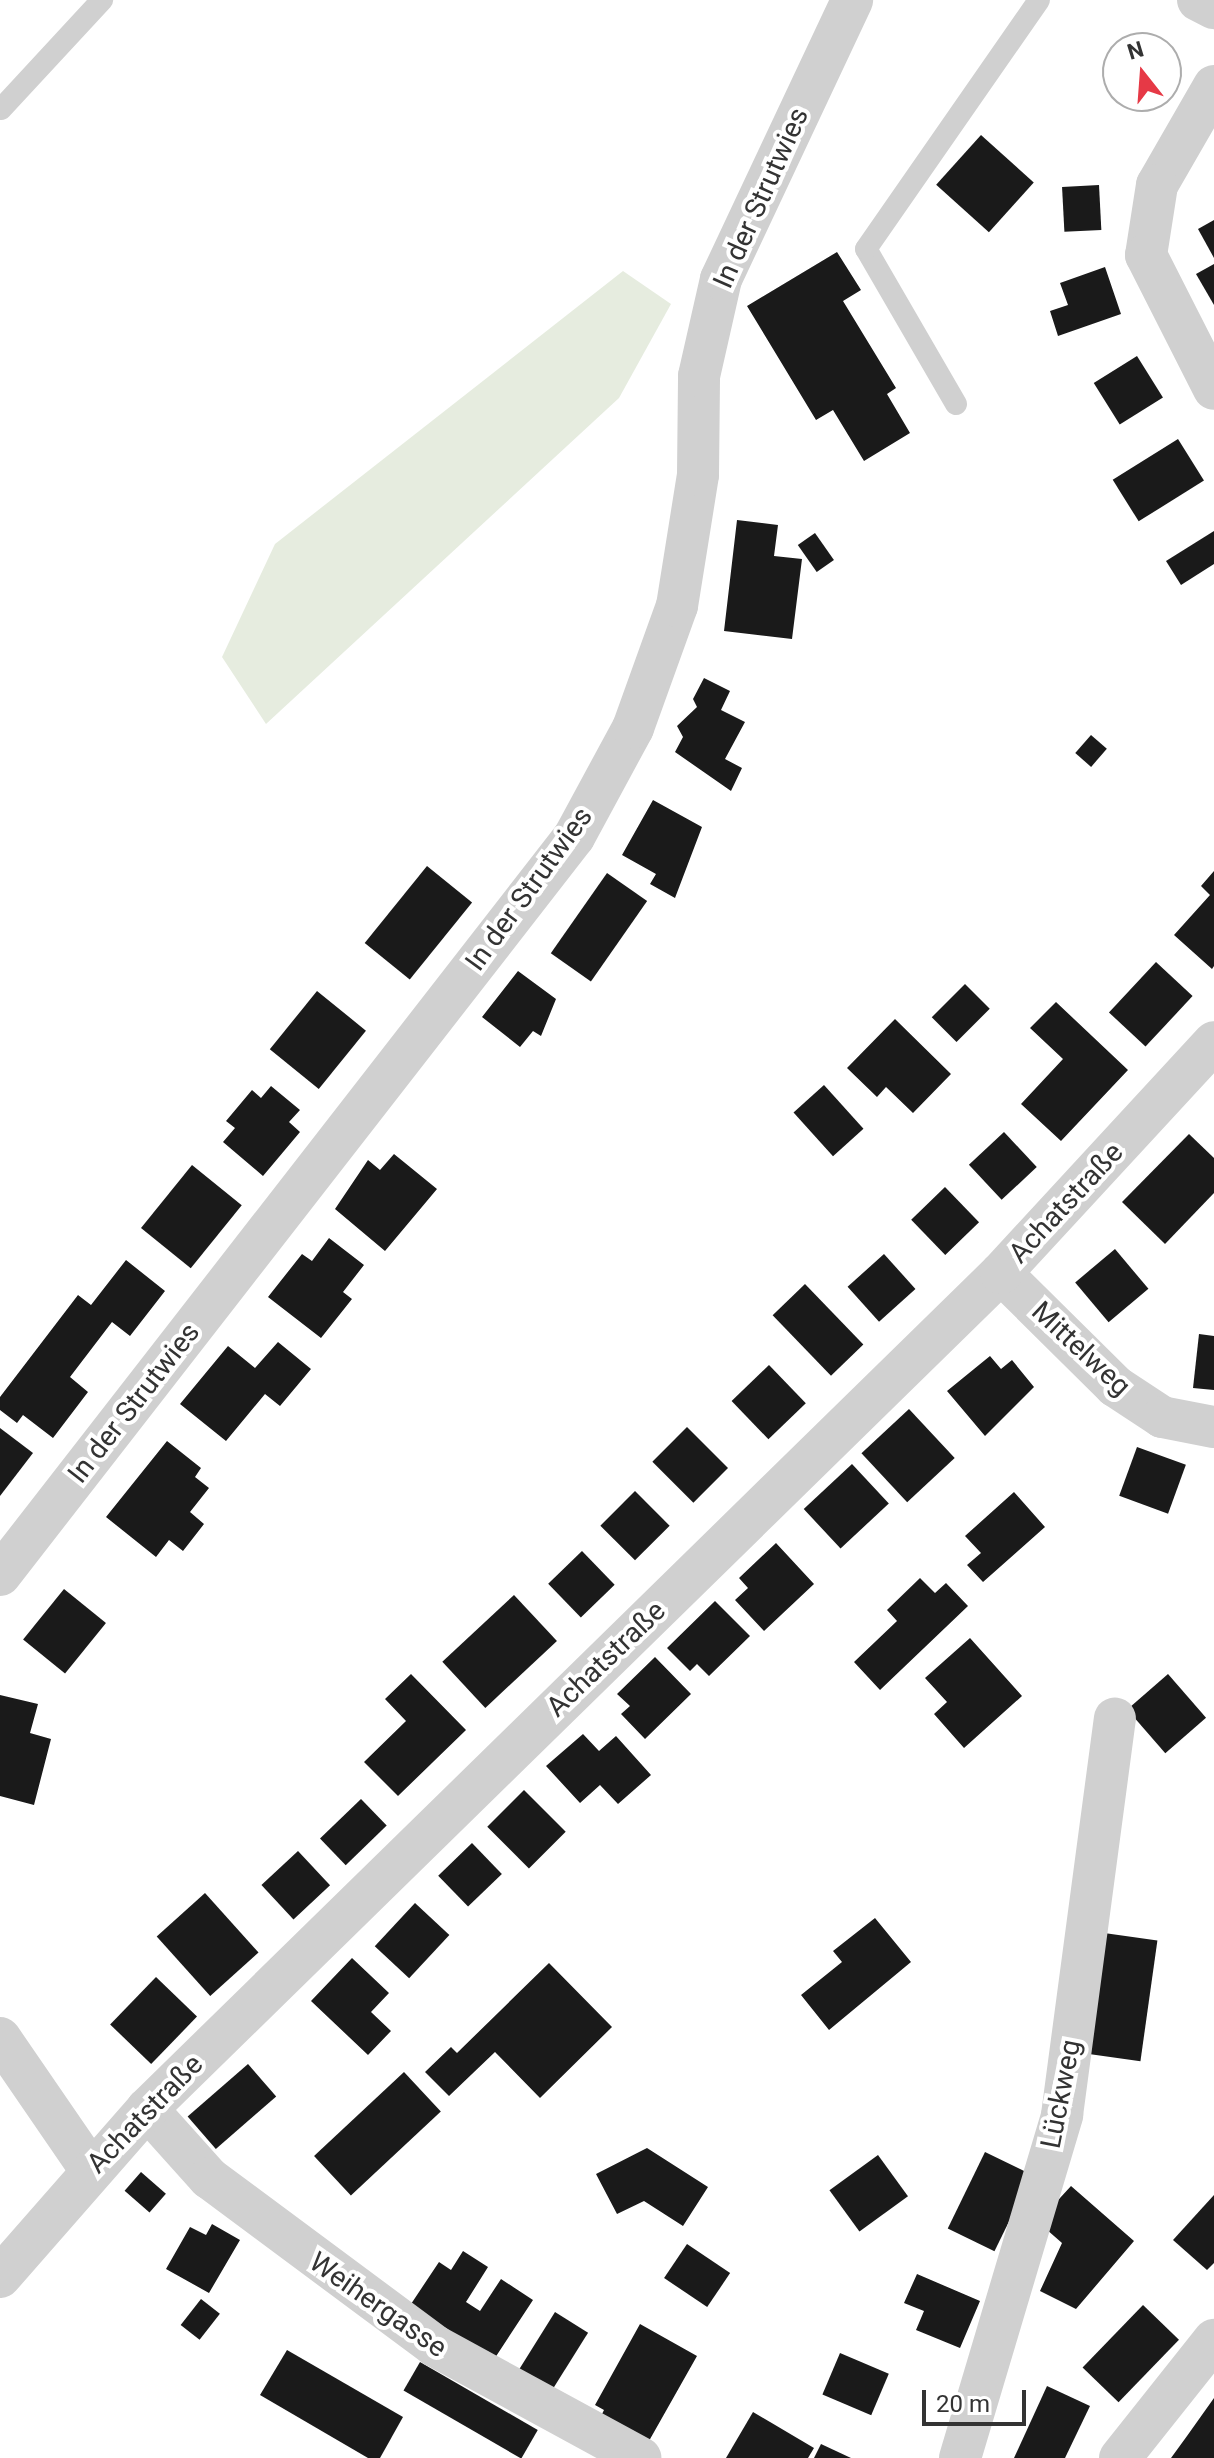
<!DOCTYPE html>
<html>
<head>
<meta charset="utf-8">
<style>
  body { margin:0 }
  #map { position:relative; width:1214px; height:2458px; overflow:hidden; background:#fff; font-family:Roboto,sans-serif }
  div>[style] { position:absolute }
  .green>* { inset:0; background:#e6ecdf }
  .building>* { inset:0; background:#1a1a1a; transform-origin:0 0 }
  .lane>* { height:22px; margin:-11px; padding:0 11px; transform-origin:11px; border-radius:11px; background:#d0d0d0 }
  .street>* { height:42px; margin:-21px; padding:0 21px; transform-origin:21px; border-radius:21px; background:#d0d0d0 }
  span { translate:-50% -50%; white-space:nowrap; text-align:center; line-height:1.15; -webkit-text-stroke:8px #fff; paint-order:stroke }
  .street-label { font-size:28px; color:#333 }
  .north { position:absolute; left:1102px; top:32px; width:80px; height:80px; box-sizing:border-box; background:#fff; border:2px solid #adadad; border-radius:50%; rotate:343deg; font-size:22px; font-weight:700; line-height:32px; text-align:center; color:#333 }
  .north::after { content:''; display:block; margin:auto; width:28px; height:36px; background:#e63946; clip-path:polygon(50% 0,100% 100%,50% 72%,0 100%) }
  .scale { position:absolute; left:922px; top:2390px; width:104px; height:36px; box-sizing:border-box; border:4px solid #333; border-top:0; padding-left:10px; font-size:24px; line-height:28px; white-space:nowrap; color:#333; -webkit-text-stroke:6px #fff; paint-order:stroke }
</style>
</head>
<body>
<div id="map">
  <div class="green">
    <i style="clip-path:polygon(623px 271px,671px 304px,619px 398px,266px 724px,222px 657px,275px 544px)"></i>
  </div>
  <div class="building">
    <i style="left:981px;top:135px;width:71px;height:67px;rotate:42deg"></i>
    <i style="left:1099px;top:185px;width:45px;height:37px;rotate:87deg"></i>
    <i style="clip-path:polygon(1214px 220px,1214px 258px,1198px 229px)"></i>
    <i style="clip-path:polygon(837px 252px,861px 290px,843px 301px,896px 388px,887px 394px,910px 433px,864px 461px,833px 410px,816px 420px,747px 306px)"></i>
    <i style="clip-path:polygon(1214px 264px,1214px 305px,1196px 274px)"></i>
    <i style="clip-path:polygon(1105px 267px,1121px 314px,1058px 336px,1050px 311px,1068px 305px,1060px 283px)"></i>
    <i style="left:1137px;top:356px;width:49px;height:51px;rotate:58deg"></i>
    <i style="left:1178px;top:439px;width:49px;height:77px;rotate:58deg"></i>
    <i style="clip-path:polygon(737px 520px,778px 525px,774px 556px,802px 559px,792px 639px,724px 631px)"></i>
    <i style="clip-path:polygon(1214px 531px,1214px 564px,1181px 585px,1166px 561px)"></i>
    <i style="left:815px;top:533px;width:33px;height:21px;rotate:55deg"></i>
    <i style="clip-path:polygon(704px 678px,730px 691px,721px 710px,745px 722px,725px 759px,742px 768px,731px 791px,675px 752px,683px 737px,677px 726px,697px 707px,693px 699px)"></i>
    <i style="left:1091px;top:735px;width:21px;height:24px;rotate:41deg"></i>
    <i style="clip-path:polygon(653px 800px,702px 827px,675px 898px,650px 884px,656px 874px,622px 855px)"></i>
    <i style="left:427px;top:866px;width:58px;height:99px;rotate:39deg"></i>
    <i style="clip-path:polygon(1214px 871px,1214px 966px,1212px 969px,1174px 935px,1210px 895px,1201px 886px)"></i>
    <i style="left:607px;top:873px;width:49px;height:98px;rotate:35deg"></i>
    <i style="left:1156px;top:962px;width:50px;height:69px;rotate:43deg"></i>
    <i style="clip-path:polygon(518px 971px,556px 999px,541px 1036px,533px 1031px,520px 1047px,482px 1017px)"></i>
    <i style="left:965px;top:984px;width:35px;height:47px;rotate:45deg"></i>
    <i style="left:317px;top:991px;width:63px;height:75px;rotate:39deg"></i>
    <i style="clip-path:polygon(1056px 1002px,1128px 1070px,1061px 1141px,1021px 1104px,1063px 1059px,1030px 1028px)"></i>
    <i style="clip-path:polygon(895px 1019px,951px 1074px,913px 1113px,886px 1087px,877px 1097px,847px 1068px)"></i>
    <i style="left:824px;top:1085px;width:59px;height:41px;rotate:48deg"></i>
    <i style="clip-path:polygon(271px 1086px,300px 1110px,289px 1122px,300px 1132px,263px 1176px,223px 1142px,235px 1128px,226px 1121px,252px 1090px,261px 1098px)"></i>
    <i style="left:1004px;top:1132px;width:48px;height:48px;rotate:47deg"></i>
    <i style="clip-path:polygon(1189px 1134px,1214px 1158px,1214px 1193px,1165px 1244px,1122px 1202px)"></i>
    <i style="clip-path:polygon(394px 1154px,437px 1189px,385px 1251px,335px 1209px,368px 1160px,380px 1170px)"></i>
    <i style="left:192px;top:1165px;width:64px;height:81px;rotate:39deg"></i>
    <i style="left:945px;top:1187px;width:49px;height:47px;rotate:46deg"></i>
    <i style="clip-path:polygon(329px 1238px,364px 1265px,343px 1292px,352px 1299px,321px 1338px,268px 1297px,302px 1254px,312px 1261px)"></i>
    <i style="left:1115px;top:1249px;width:52px;height:52px;rotate:50deg"></i>
    <i style="left:884px;top:1254px;width:47px;height:49px;rotate:48deg"></i>
    <i style="clip-path:polygon(126px 1260px,165px 1291px,130px 1336px,112px 1322px,70px 1377px,88px 1392px,53px 1438px,23px 1415px,17px 1423px,0 1410px,0 1397px,78px 1295px,91px 1305px)"></i>
    <i style="left:805px;top:1284px;width:84px;height:45px;rotate:46deg"></i>
    <i style="clip-path:polygon(1199px 1334px,1214px 1336px,1214px 1390px,1193px 1388px)"></i>
    <i style="clip-path:polygon(278px 1342px,311px 1369px,280px 1406px,265px 1394px,226px 1441px,180px 1404px,228px 1346px,255px 1368px)"></i>
    <i style="clip-path:polygon(990px 1356px,1001px 1369px,1012px 1360px,1034px 1387px,985px 1436px,947px 1391px)"></i>
    <i style="left:769px;top:1365px;width:53px;height:52px;rotate:46deg"></i>
    <i style="left:909px;top:1409px;width:67px;height:65px;rotate:47deg"></i>
    <i style="left:687px;top:1427px;width:58px;height:49px;rotate:45deg"></i>
    <i style="clip-path:polygon(0 1428px,33px 1453px,0 1496px)"></i>
    <i style="clip-path:polygon(167px 1441px,201px 1468px,195px 1477px,209px 1488px,190px 1512px,204px 1524px,183px 1551px,169px 1540px,156px 1557px,106px 1517px)"></i>
    <i style="left:1137px;top:1447px;width:52px;height:52px;rotate:20deg"></i>
    <i style="left:852px;top:1464px;width:54px;height:66px;rotate:47deg"></i>
    <i style="left:635px;top:1491px;width:49px;height:49px;rotate:45deg"></i>
    <i style="clip-path:polygon(1014px 1492px,1045px 1527px,983px 1582px,967px 1565px,981px 1553px,965px 1536px)"></i>
    <i style="clip-path:polygon(776px 1543px,814px 1584px,764px 1631px,735px 1600px,748px 1588px,739px 1578px)"></i>
    <i style="left:582px;top:1551px;width:47px;height:47px;rotate:46deg"></i>
    <i style="clip-path:polygon(920px 1578px,935px 1593px,946px 1583px,968px 1606px,880px 1690px,854px 1662px,897px 1621px,887px 1610px)"></i>
    <i style="left:64px;top:1589px;width:54px;height:65px;rotate:39deg"></i>
    <i style="left:514px;top:1595px;width:63px;height:98px;rotate:47deg"></i>
    <i style="clip-path:polygon(715px 1601px,750px 1636px,709px 1676px,697px 1664px,690px 1671px,667px 1648px)"></i>
    <i style="clip-path:polygon(970px 1638px,1022px 1696px,964px 1748px,934px 1714px,947px 1702px,925px 1678px)"></i>
    <i style="clip-path:polygon(655px 1657px,691px 1694px,645px 1739px,621px 1714px,630px 1706px,617px 1694px)"></i>
    <i style="clip-path:polygon(411px 1674px,466px 1730px,398px 1796px,364px 1762px,406px 1721px,385px 1699px)"></i>
    <i style="left:1168px;top:1674px;width:58px;height:54px;rotate:49deg"></i>
    <i style="clip-path:polygon(0 1695px,38px 1704px,30px 1733px,51px 1739px,34px 1805px,0 1796px)"></i>
    <i style="clip-path:polygon(583px 1734px,599px 1751px,616px 1736px,651px 1775px,618px 1804px,600px 1785px,580px 1803px,546px 1766px)"></i>
    <i style="left:524px;top:1790px;width:59px;height:52px;rotate:45deg"></i>
    <i style="left:361px;top:1799px;width:37px;height:57px;rotate:46deg"></i>
    <i style="left:472px;top:1843px;width:43px;height:47px;rotate:46deg"></i>
    <i style="left:298px;top:1851px;width:47px;height:50px;rotate:47deg"></i>
    <i style="left:205px;top:1893px;width:80px;height:65px;rotate:48deg"></i>
    <i style="left:415px;top:1903px;width:47px;height:59px;rotate:43deg"></i>
    <i style="clip-path:polygon(875px 1918px,911px 1962px,829px 2030px,801px 1995px,842px 1962px,833px 1951px)"></i>
    <i style="left:1097px;top:1932px;width:61px;height:122px;rotate:8deg"></i>
    <i style="clip-path:polygon(352px 1958px,389px 1993px,371px 2012px,391px 2031px,368px 2055px,311px 2001px)"></i>
    <i style="clip-path:polygon(549px 1963px,612px 2027px,540px 2098px,495px 2052px,449px 2096px,425px 2072px,451px 2047px,457px 2053px)"></i>
    <i style="left:156px;top:1977px;width:57px;height:66px;rotate:44deg"></i>
    <i style="left:248px;top:2064px;width:43px;height:80px;rotate:49deg"></i>
    <i style="left:404px;top:2072px;width:54px;height:123px;rotate:47deg"></i>
    <i style="clip-path:polygon(647px 2148px,708px 2187px,683px 2226px,644px 2201px,617px 2214px,596px 2174px)"></i>
    <i style="left:985px;top:2152px;width:52px;height:85px;rotate:26deg"></i>
    <i style="left:878px;top:2155px;width:51px;height:60px;rotate:54deg"></i>
    <i style="left:141px;top:2172px;width:33px;height:25px;rotate:41deg"></i>
    <i style="clip-path:polygon(1071px 2186px,1134px 2241px,1076px 2309px,1040px 2291px,1062px 2243px,1038px 2222px)"></i>
    <i style="clip-path:polygon(1214px 2195px,1214px 2263px,1207px 2270px,1173px 2240px)"></i>
    <i style="clip-path:polygon(212px 2224px,240px 2240px,209px 2293px,166px 2269px,190px 2227px,206px 2235px)"></i>
    <i style="left:687px;top:2244px;width:52px;height:41px;rotate:34deg"></i>
    <i style="clip-path:polygon(463px 2251px,488px 2267px,466px 2302px,480px 2311px,501px 2279px,533px 2300px,491px 2364px,407px 2310px,439px 2262px,451px 2270px)"></i>
    <i style="clip-path:polygon(917px 2274px,980px 2301px,960px 2348px,916px 2330px,924px 2311px,904px 2303px)"></i>
    <i style="left:201px;top:2299px;width:24px;height:33px;rotate:38deg"></i>
    <i style="left:1143px;top:2305px;width:50px;height:87px;rotate:44deg"></i>
    <i style="left:555px;top:2312px;width:39px;height:76px;rotate:32deg"></i>
    <i style="clip-path:polygon(640px 2324px,697px 2356px,645px 2448px,598px 2422px,604px 2410px,595px 2405px)"></i>
    <i style="clip-path:polygon(287px 2350px,403px 2417px,380px 2458px,368px 2458px,260px 2395px)"></i>
    <i style="left:840px;top:2353px;width:53px;height:45px;rotate:23deg"></i>
    <i style="left:420px;top:2362px;width:136px;height:33px;rotate:30deg"></i>
    <i style="clip-path:polygon(1047px 2386px,1090px 2406px,1065px 2458px,1014px 2458px)"></i>
    <i style="clip-path:polygon(1214px 2398px,1214px 2458px,1171px 2458px,1187px 2436px)"></i>
    <i style="clip-path:polygon(753px 2412px,814px 2448px,808px 2458px,726px 2458px)"></i>
    <i style="clip-path:polygon(821px 2444px,851px 2458px,814px 2458px)"></i>
  </div>
  <div class="lane">
    <i style="left:1px;top:109px;width:149px;rotate:-47.2deg"></i>
    <i style="left:956px;top:404px;width:179px;rotate:-120.1deg"></i>
    <i style="left:866px;top:249px;width:303px;rotate:-55.2deg"></i>
  </div>
  <div class="street">
    <i style="left:1198px;top:0;width:18px;rotate:27deg"></i>
    <i style="left:1214px;top:86px;width:114px;rotate:119.9deg"></i>
    <i style="left:1157px;top:185px;width:71px;rotate:98.9deg"></i>
    <i style="left:1146px;top:255px;width:150px;rotate:63.1deg"></i>
    <i style="left:1001px;top:1273px;width:161px;rotate:44.7deg"></i>
    <i style="left:1115px;top:1386px;width:56px;rotate:33.4deg"></i>
    <i style="left:1162px;top:1417px;width:53px;rotate:10.9deg"></i>
    <i style="left:0;top:1575px;width:935px;rotate:-52.13deg"></i>
    <i style="left:574px;top:837px;width:124px;rotate:-61.6deg"></i>
    <i style="left:633px;top:728px;width:130px;rotate:-70.2deg"></i>
    <i style="left:677px;top:606px;width:133px;rotate:-80.9deg"></i>
    <i style="left:698px;top:475px;width:99px;rotate:-89.4deg"></i>
    <i style="left:699px;top:376px;width:99px;rotate:-77.2deg"></i>
    <i style="left:721px;top:279px;width:308px;rotate:-64.8deg"></i>
    <i style="left:0;top:2038px;width:159px;rotate:55.5deg"></i>
    <i style="left:147px;top:2109px;width:93px;rotate:48.1deg"></i>
    <i style="left:209px;top:2178px;width:282px;rotate:36.6deg"></i>
    <i style="left:435px;top:2346px;width:234px;rotate:28.6deg"></i>
    <i style="left:0;top:2277px;width:223px;rotate:-48.8deg"></i>
    <i style="left:147px;top:2109px;width:1195px;rotate:-44.39deg"></i>
    <i style="left:1001px;top:1273px;width:314px;rotate:-47.3deg"></i>
    <i style="left:960px;top:2458px;width:358px;rotate:-73.4deg"></i>
    <i style="left:1062px;top:2115px;width:400px;rotate:-82.4deg"></i>
    <i style="left:1120px;top:2458px;width:151px;rotate:-51.5deg"></i>
  </div>
  <div class="street-label">
    <span style="left:761px;top:198px;rotate:-66deg">In der Strutwies</span>
    <span style="left:529px;top:889px;rotate:-54deg">In der Strutwies</span>
    <span style="left:1066px;top:1203px;rotate:-47deg">Achatstraße</span>
    <span style="left:1081px;top:1349px;rotate:43deg">Mittelweg</span>
    <span style="left:134px;top:1403px;rotate:-52deg">In der Strutwies</span>
    <span style="left:606px;top:1659px;rotate:-44deg">Achatstraße</span>
    <span style="left:1061px;top:2094px;rotate:-79deg">Lückweg</span>
    <span style="left:145px;top:2114px;rotate:-46deg">Achatstraße</span>
    <span style="left:378px;top:2305px;rotate:35deg">Weihergasse</span>
  </div>
  <div class="north">N</div>
  <div class="scale">20 m</div>
</div>
</body>
</html>
